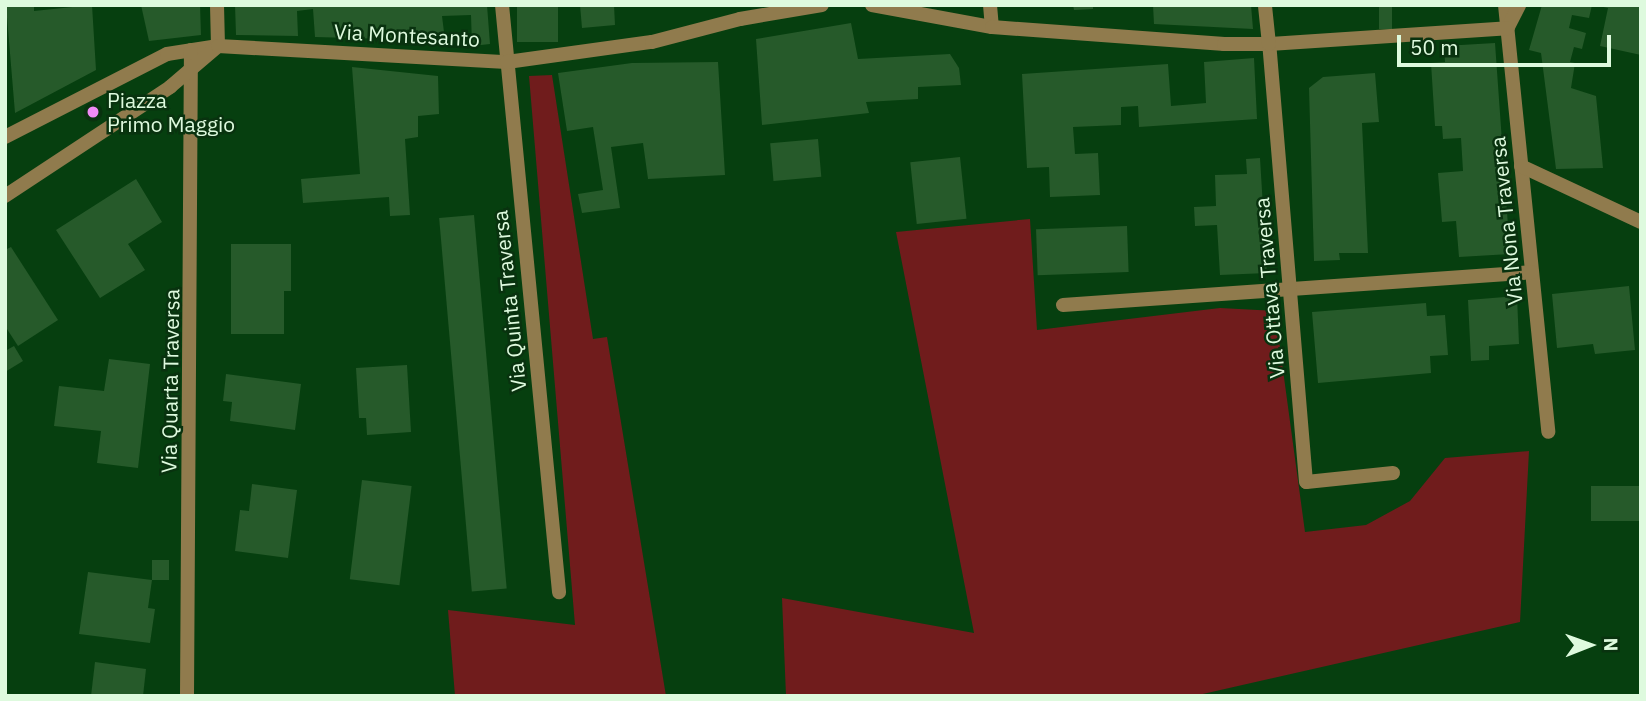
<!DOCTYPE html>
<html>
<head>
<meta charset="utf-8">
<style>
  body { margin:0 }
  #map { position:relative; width:1646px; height:701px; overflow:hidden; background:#063f0f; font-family:"IBM Plex Sans",sans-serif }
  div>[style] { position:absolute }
  .green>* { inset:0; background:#701c1c }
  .building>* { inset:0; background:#265a2a; transform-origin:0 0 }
  .minor>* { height:14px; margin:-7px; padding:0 7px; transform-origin:7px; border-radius:7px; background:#907b4d }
  .tertiary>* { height:14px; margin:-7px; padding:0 7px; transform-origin:7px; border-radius:7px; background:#907b4d }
  .dots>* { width:19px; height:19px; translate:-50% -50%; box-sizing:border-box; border:4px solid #09320f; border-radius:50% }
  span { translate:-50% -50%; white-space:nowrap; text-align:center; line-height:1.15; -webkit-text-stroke:5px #09320f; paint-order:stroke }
  .street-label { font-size:21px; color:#defade }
  .poi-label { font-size:21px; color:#defade }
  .left { translate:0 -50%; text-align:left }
  .frame { position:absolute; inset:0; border:7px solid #defade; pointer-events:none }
  .north { position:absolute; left:1555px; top:610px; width:70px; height:70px; -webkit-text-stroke:5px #09320f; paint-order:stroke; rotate:89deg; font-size:19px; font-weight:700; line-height:28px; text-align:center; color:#defade }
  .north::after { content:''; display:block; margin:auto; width:24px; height:32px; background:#defade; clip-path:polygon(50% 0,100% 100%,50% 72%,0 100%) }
  .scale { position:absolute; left:1397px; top:35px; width:214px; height:32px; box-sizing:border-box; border:4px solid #defade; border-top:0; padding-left:9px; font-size:21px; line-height:24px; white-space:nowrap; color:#defade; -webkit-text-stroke:5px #09320f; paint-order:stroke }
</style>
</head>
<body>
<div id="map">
  <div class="green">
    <i style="clip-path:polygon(552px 75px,593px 339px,607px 337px,666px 696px,455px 696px,448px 610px,575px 625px,529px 76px)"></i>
    <i style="clip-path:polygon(1030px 219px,1037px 330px,1220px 308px,1275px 311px,1305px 532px,1366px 525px,1410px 501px,1445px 458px,1529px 451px,1520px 622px,1194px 696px,786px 696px,782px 598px,974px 633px,896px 232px)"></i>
  </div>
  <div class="building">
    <i style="clip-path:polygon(6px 5px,34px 5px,34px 11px,92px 5px,96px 70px,15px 113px)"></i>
    <i style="clip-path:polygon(141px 5px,200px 5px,201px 35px,149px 41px)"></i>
    <i style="clip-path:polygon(235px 5px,487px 5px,490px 44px,472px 46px,471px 15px,442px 16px,444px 32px,388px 39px,315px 37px,313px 9px,297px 11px,298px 36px,236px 35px)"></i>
    <i style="left:517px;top:5px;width:41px;height:37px"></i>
    <i style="clip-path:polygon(580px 5px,614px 5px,615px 25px,582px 28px)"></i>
    <i style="clip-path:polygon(1073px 5px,1093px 5px,1093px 9px,1074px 10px)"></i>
    <i style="clip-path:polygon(1153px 5px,1251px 5px,1253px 29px,1154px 24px)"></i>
    <i style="left:1379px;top:5px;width:13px;height:24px"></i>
    <i style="clip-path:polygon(1542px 5px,1592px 5px,1589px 18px,1572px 15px,1569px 28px,1586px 33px,1582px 49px,1574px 47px,1570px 62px,1575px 63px,1571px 88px,1596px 96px,1603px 168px,1556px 169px,1541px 53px,1529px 50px)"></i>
    <i style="clip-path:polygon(1594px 5px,1641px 5px,1641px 55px,1600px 46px,1608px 8px)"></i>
    <i style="clip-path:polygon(851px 23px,858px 59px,950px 54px,959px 68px,961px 85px,918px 87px,918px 99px,866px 102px,869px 113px,762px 125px,756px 39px)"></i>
    <i style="clip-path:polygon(1495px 43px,1510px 254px,1459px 257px,1456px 221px,1442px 222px,1438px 173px,1463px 171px,1461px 138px,1443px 139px,1442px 126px,1435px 126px,1431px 63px,1445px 62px,1444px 46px)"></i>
    <i style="clip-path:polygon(1254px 58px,1257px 119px,1139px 127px,1138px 106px,1121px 107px,1121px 125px,1073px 127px,1075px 154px,1098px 153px,1100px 195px,1050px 197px,1049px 167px,1027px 168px,1022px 74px,1168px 64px,1171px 106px,1206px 103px,1204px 62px)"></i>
    <i style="clip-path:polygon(718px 62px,725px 175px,648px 179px,643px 143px,611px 147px,620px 208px,582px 213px,578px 194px,603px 190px,593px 127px,567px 131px,558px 73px,632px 63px)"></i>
    <i style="clip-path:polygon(352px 67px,438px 76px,439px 114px,418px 116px,418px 137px,405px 139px,410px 215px,390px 216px,389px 197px,303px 203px,301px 179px,360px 174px)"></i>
    <i style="clip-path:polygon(1375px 73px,1379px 122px,1362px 123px,1368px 253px,1339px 253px,1340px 260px,1314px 261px,1309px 88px,1323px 77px)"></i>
    <i style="left:818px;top:139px;width:38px;height:48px;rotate:85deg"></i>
    <i style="left:960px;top:157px;width:62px;height:50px;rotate:84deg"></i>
    <i style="clip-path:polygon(1260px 158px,1267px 273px,1220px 275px,1217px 225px,1195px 226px,1194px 207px,1216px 206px,1215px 175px,1247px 174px,1246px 159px)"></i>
    <i style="clip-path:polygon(136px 179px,162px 222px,128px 244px,145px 270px,100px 298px,56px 230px)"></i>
    <i style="left:474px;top:215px;width:375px;height:35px;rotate:85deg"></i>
    <i style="left:1127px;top:226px;width:46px;height:91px;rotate:88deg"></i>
    <i style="clip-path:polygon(231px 244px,291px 244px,291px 291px,284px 291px,284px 334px,231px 334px)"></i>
    <i style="clip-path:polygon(11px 247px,58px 320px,18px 346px,5px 326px,5px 250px)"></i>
    <i style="clip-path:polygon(1629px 286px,1635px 350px,1595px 354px,1593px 344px,1557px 348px,1552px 294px)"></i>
    <i style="clip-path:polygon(1517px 296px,1519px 344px,1489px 346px,1489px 360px,1471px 361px,1468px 300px)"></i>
    <i style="clip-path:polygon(1426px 303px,1427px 316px,1445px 315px,1448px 355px,1430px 356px,1431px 373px,1318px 383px,1312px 312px)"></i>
    <i style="clip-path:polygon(14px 346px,23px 361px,5px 372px,5px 351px)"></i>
    <i style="clip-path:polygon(109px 359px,150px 364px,138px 468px,97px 463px,101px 431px,54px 426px,59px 386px,104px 391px)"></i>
    <i style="clip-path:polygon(407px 365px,411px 432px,367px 435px,366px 418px,359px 418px,356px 368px)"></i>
    <i style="clip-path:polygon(226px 374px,301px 384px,295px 430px,230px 421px,232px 402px,223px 401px)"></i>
    <i style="left:362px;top:480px;width:50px;height:100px;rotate:7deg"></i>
    <i style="clip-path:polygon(252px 484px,297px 490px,288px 558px,235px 551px,240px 510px,249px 511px)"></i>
    <i style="left:1641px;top:486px;width:35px;height:50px;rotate:90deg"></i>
    <i style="left:169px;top:560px;width:20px;height:17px;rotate:90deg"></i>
    <i style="clip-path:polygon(88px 572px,152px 580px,148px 608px,155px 609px,150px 643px,79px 634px)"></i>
    <i style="clip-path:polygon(95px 662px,146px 669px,143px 696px,91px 696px)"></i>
  </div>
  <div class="minor">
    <i style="left:502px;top:5px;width:590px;rotate:84.45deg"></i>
    <i style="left:990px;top:5px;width:22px;rotate:85deg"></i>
    <i style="left:1505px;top:5px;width:429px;rotate:84.2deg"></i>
    <i style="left:1508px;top:27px;width:25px;rotate:-63deg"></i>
    <i style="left:5px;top:137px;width:182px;rotate:-27.1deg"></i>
    <i style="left:167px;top:54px;width:52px;rotate:-8.9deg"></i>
    <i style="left:218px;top:46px;width:41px;rotate:-91.4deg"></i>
    <i style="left:1521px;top:166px;width:132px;rotate:25deg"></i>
    <i style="left:1063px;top:305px;width:470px;rotate:-4deg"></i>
    <i style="left:1393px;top:473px;width:87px;rotate:174.1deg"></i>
    <i style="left:1306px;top:482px;width:440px;rotate:-94.8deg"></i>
    <i style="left:1269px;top:44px;width:239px;rotate:-3.8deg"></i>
    <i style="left:187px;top:696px;width:646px;rotate:-89.65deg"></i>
  </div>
  <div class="tertiary">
    <i style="left:872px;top:5px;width:122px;rotate:10.4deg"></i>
    <i style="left:992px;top:27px;width:233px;rotate:4.2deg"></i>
    <i style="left:1224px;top:44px;width:45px"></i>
    <i style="left:1269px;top:44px;width:39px;rotate:-96deg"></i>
    <i style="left:5px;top:196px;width:198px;rotate:-33.4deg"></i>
    <i style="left:170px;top:87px;width:63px;rotate:-40.5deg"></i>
    <i style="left:218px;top:46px;width:289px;rotate:3.2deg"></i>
    <i style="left:507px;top:62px;width:146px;rotate:-7.9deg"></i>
    <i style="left:652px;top:42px;width:91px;rotate:-14.6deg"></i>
    <i style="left:740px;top:19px;width:83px;rotate:-9.7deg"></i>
  </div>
  <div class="dots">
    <i style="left:93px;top:112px;background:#f08bf6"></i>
  </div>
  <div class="street-label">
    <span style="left:407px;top:35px;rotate:3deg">Via Montesanto</span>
    <span style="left:1506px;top:221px;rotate:-96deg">Via Nona Traversa</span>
    <span style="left:1269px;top:288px;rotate:-95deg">Via Ottava Traversa</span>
    <span style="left:509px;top:301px;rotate:-96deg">Via Quinta Traversa</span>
    <span style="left:170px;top:381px;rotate:-89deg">Via Quarta Traversa</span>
  </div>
  <div class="poi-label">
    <span class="left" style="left:107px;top:112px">Piazza<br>Primo Maggio</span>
  </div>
  <div class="frame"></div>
  <div class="north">N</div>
  <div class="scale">50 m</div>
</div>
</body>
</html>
